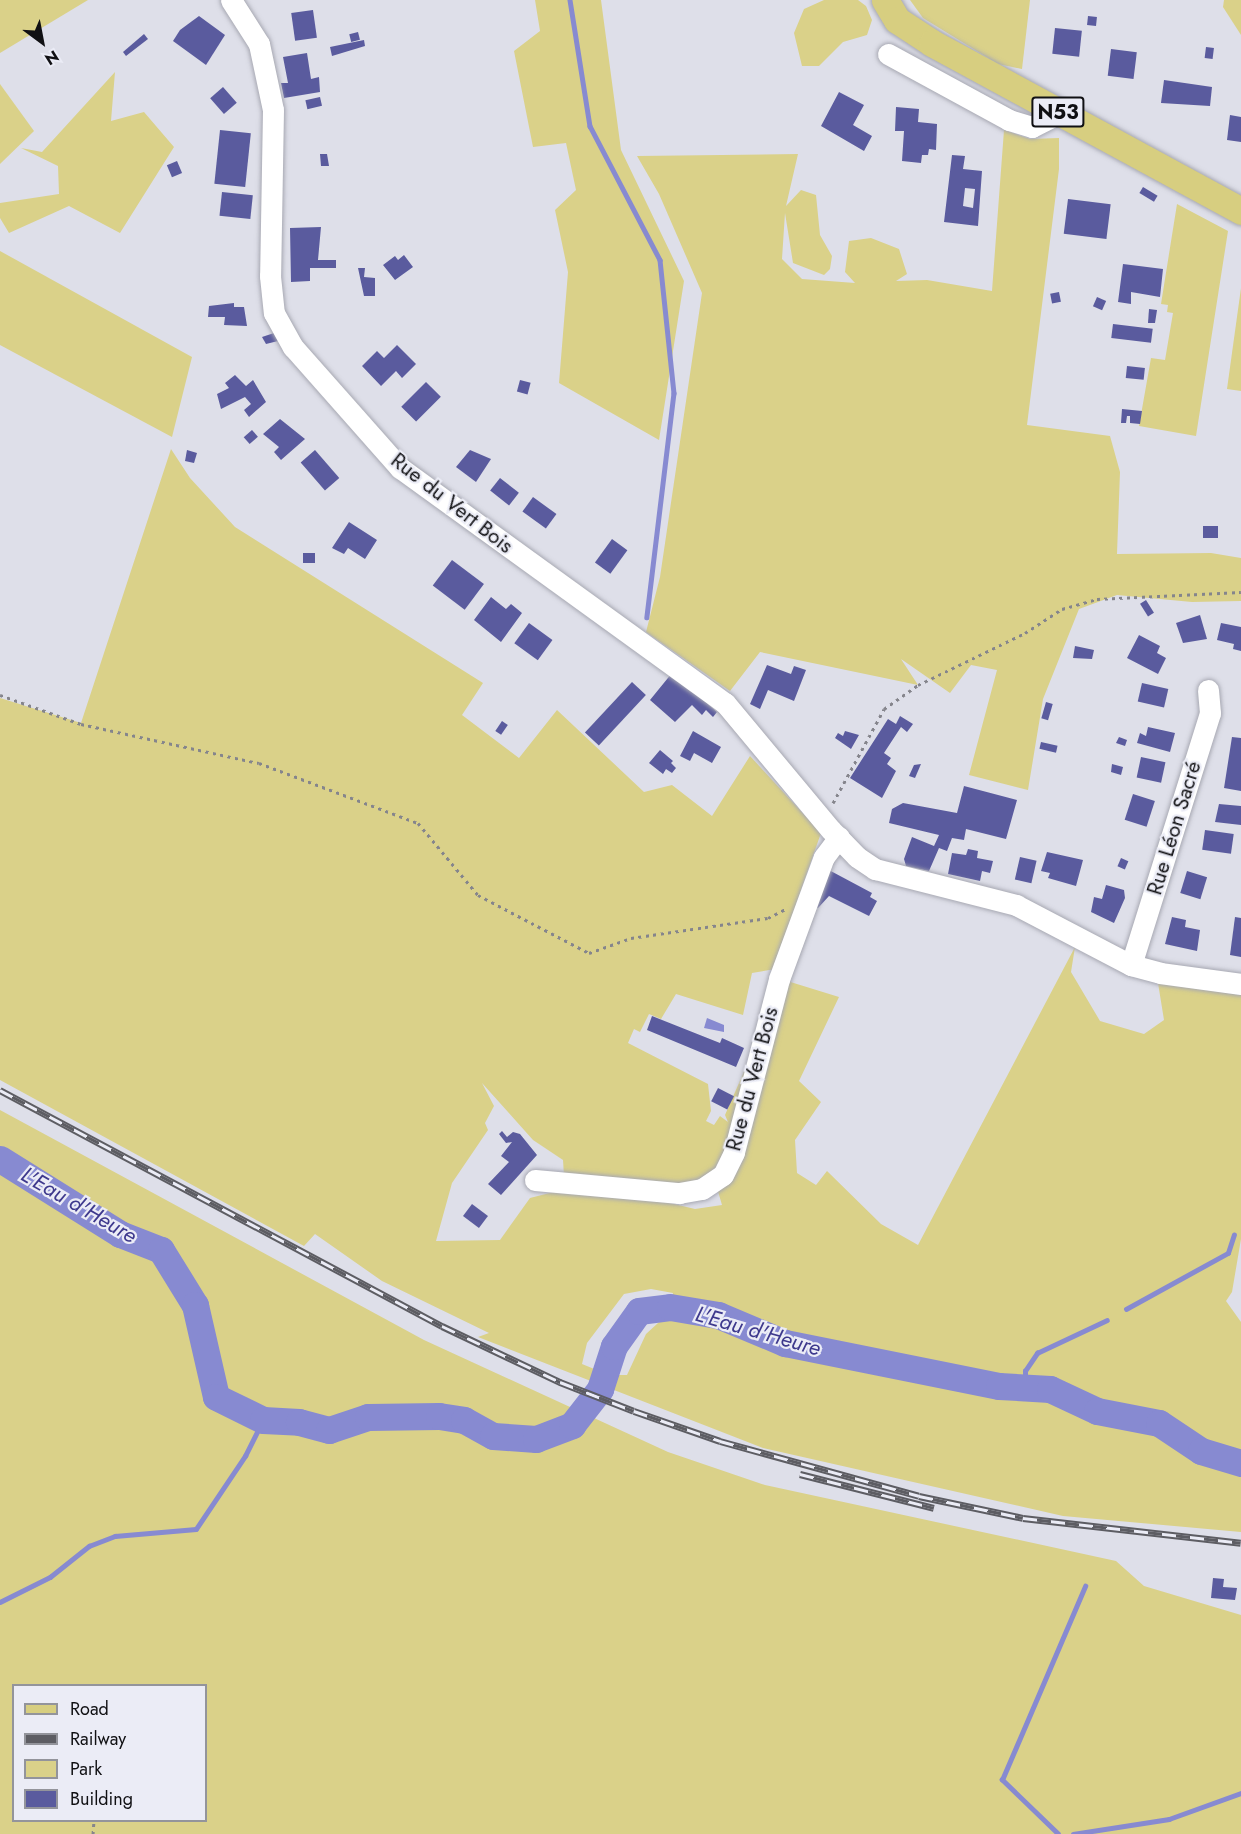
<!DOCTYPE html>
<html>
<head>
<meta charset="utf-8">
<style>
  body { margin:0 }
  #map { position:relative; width:1241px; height:1834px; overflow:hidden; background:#dedfe9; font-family:Jost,sans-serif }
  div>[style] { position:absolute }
  .green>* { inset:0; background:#dad189 }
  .water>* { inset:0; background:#878ad1 }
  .stream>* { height:4.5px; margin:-2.25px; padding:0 2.25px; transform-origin:2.25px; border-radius:2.25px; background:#878ad1 }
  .river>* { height:27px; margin:-13.5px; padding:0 13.5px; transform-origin:13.5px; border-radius:13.5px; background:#878ad1 }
  .building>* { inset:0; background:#5a5b9e; transform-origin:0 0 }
  .path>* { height:3px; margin-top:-1.5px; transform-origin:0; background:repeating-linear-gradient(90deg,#85858c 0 3px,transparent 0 7.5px) }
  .roads { filter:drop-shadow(0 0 2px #a7a8b2) drop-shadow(0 0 2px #a7a8b2) }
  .minor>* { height:21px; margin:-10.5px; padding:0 10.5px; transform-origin:10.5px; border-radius:10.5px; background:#fff }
  .major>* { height:27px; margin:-13.5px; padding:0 13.5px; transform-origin:13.5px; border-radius:13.5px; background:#d7ce80 }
  .rail>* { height:7px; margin-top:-3.5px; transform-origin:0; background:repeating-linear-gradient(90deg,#ebecf6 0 14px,#5d5d63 0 28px); box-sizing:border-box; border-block:2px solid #5d5d63 }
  span { translate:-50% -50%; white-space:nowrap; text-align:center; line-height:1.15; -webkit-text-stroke:4.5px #ebecf6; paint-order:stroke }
  .shield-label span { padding:2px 4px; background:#ebecf6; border:2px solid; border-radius:4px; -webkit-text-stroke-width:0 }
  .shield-label { font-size:20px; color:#101013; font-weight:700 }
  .street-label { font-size:21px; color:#101013 }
  .water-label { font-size:22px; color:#3e398d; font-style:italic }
  .legend { position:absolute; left:12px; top:1684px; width:195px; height:138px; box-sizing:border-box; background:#ebecf6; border:2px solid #93949b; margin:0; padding:8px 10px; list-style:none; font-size:18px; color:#101013 }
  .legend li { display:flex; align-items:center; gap:12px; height:30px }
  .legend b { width:30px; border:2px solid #93949b }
  .north { position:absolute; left:12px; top:12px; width:60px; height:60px; -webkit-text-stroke:4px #ebecf6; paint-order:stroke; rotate:148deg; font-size:16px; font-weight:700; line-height:24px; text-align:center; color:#101013 }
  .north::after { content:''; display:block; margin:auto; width:21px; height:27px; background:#101013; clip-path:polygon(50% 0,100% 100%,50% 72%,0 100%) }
</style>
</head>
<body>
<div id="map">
  <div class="green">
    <i style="clip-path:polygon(0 0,88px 0,0 53px)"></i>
    <i style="clip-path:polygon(535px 0,601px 0,621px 150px,684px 281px,659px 440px,559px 383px,568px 272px,555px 210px,576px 190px,566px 143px,533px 147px,514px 51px,540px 31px)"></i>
    <i style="clip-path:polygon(824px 0,858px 0,866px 6px,872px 20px,867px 35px,843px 42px,819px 66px,802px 66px,794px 33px,804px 9px)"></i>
    <i style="clip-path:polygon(910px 0,1030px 0,1022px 69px,998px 64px,923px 18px)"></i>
    <i style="clip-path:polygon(1224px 0,1241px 0,1241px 35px,1223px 7px)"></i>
    <i style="clip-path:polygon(115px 72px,111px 121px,144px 112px,174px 147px,120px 233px,69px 206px,9px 233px,0 218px,0 203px,59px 194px,58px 166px,21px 148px,42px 152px)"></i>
    <i style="clip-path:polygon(0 84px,34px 131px,0 164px)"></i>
    <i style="clip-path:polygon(1004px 130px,1030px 139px,1059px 138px,1059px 169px,1027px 425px,1110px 436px,1120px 472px,1117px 554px,1211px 553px,1241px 558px,1241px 601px,1192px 602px,1117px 595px,1079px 609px,1043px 699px,1028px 790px,969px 775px,997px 670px,971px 665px,950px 693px,901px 659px,918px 685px,760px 652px,730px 691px,646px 632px,660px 577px,702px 293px,659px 194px,637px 156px,798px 154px,786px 206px,801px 190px,816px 195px,820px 235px,832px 256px,830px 269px,824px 275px,793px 263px,785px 213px,782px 259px,802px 279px,855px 283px,845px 272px,849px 241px,871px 238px,899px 249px,907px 274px,896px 281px,927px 280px,992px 291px)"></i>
    <i style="clip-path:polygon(1177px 204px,1228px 231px,1196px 436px,1139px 426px,1151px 358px,1165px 360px,1173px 313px,1167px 312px,1168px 305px,1161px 304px)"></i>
    <i style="clip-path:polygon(0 251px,192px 357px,172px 437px,0 345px)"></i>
    <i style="clip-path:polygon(1241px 288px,1241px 391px,1227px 389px)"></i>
    <i style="clip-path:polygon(evenodd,171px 449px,190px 478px,235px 527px,483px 683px,462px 715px,519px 758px,557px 710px,644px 792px,672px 785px,712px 816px,750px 756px,821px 833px,796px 904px,781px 968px,752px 973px,743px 1015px,676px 994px,661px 1019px,649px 1014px,640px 1032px,634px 1029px,628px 1043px,708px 1084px,711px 1111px,706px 1121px,714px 1125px,720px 1116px,728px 1122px,725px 1115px,784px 980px,839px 997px,799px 1081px,821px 1102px,795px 1140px,797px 1173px,816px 1185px,827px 1171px,881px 1224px,918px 1245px,1075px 947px,1071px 972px,1100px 1021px,1144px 1034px,1164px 1020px,1158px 983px,1241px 995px,1241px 1239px,1232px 1292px,1226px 1301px,1241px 1322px,1241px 1532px,1063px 1516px,763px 1448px,478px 1337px,489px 1333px,382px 1281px,315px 1234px,304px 1246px,0 1080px,0 698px,81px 723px,171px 449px,482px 1083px,533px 1140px,563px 1160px,564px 1176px,717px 1188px,722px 1205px,695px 1209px,645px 1197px,569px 1188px,530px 1198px,500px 1240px,436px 1241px,452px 1183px,488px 1130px,485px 1123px,494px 1106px,482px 1083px,171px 449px,651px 1289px,673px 1293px,670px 1312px,646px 1334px,627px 1375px,609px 1375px,582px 1364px,587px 1343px,624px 1294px,651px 1289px)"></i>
    <i style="clip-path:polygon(evenodd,0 1110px,424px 1340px,668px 1452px,765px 1485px,1116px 1561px,1144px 1586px,1241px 1615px,1241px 1834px,0 1834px,0 1110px,14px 1686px,206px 1686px,206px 1820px,14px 1820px,14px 1686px)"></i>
  </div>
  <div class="water">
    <i style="clip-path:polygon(707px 1018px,724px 1025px,724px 1032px,704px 1028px)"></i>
  </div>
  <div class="stream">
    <i style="left:570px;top:0;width:128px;rotate:81deg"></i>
    <i style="left:590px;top:126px;width:151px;rotate:62.4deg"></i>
    <i style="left:660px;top:260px;width:134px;rotate:84deg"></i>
    <i style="left:674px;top:393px;width:226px;rotate:96.9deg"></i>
    <i style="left:0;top:1162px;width:2px;rotate:-63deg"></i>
    <i style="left:1126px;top:1309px;width:116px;rotate:-28.8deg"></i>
    <i style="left:1228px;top:1253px;width:19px;rotate:-72deg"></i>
    <i style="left:1025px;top:1387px;width:16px;rotate:-90deg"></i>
    <i style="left:1025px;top:1371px;width:22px;rotate:-56deg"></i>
    <i style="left:1037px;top:1353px;width:77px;rotate:-25.2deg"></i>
    <i style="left:0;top:1602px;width:56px;rotate:-26.6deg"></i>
    <i style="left:50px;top:1577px;width:50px;rotate:-38.5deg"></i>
    <i style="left:89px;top:1546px;width:28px;rotate:-21deg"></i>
    <i style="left:115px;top:1536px;width:81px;rotate:-4.9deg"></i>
    <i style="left:196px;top:1529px;width:88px;rotate:-56.1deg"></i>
    <i style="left:245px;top:1456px;width:40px;rotate:-63.4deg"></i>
    <i style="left:1058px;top:1834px;width:78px;rotate:-136deg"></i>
    <i style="left:1002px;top:1780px;width:211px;rotate:-66.8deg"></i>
    <i style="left:1073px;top:1834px;width:97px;rotate:-8.9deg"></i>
    <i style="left:1169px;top:1819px;width:77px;rotate:-19.9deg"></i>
  </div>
  <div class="river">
    <i style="left:0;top:1159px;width:142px;rotate:32deg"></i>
    <i style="left:120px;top:1234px;width:44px;rotate:21.3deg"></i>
    <i style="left:161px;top:1250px;width:65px;rotate:58.3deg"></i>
    <i style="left:195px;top:1305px;width:94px;rotate:77.1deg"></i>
    <i style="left:216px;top:1397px;width:52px;rotate:26.1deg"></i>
    <i style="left:263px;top:1420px;width:36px;rotate:3deg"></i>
    <i style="left:299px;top:1422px;width:31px;rotate:15deg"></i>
    <i style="left:329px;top:1430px;width:41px;rotate:-18.4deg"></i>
    <i style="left:368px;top:1417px;width:71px;rotate:-0.8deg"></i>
    <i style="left:439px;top:1416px;width:25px;rotate:9deg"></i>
    <i style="left:464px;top:1420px;width:33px;rotate:29deg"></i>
    <i style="left:493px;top:1436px;width:43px;rotate:4deg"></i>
    <i style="left:536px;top:1439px;width:39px;rotate:-21deg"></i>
    <i style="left:572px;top:1425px;width:46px;rotate:-52.1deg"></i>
    <i style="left:600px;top:1389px;width:45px;rotate:-72deg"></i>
    <i style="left:614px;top:1346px;width:43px;rotate:-54.5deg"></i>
    <i style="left:639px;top:1311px;width:31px;rotate:-7deg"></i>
    <i style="left:670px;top:1307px;width:49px;rotate:9.5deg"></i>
    <i style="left:718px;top:1315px;width:73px;rotate:22.7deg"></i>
    <i style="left:785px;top:1343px;width:218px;rotate:11.4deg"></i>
    <i style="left:999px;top:1386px;width:51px;rotate:3.4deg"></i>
    <i style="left:1050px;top:1389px;width:52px;rotate:25.1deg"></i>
    <i style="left:1097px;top:1411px;width:63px;rotate:11deg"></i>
    <i style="left:1159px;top:1423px;width:50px;rotate:33.7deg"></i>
    <i style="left:1201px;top:1451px;width:42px;rotate:16.7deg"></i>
  </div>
  <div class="building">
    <i style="left:313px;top:10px;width:28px;height:22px;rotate:82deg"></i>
    <i style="clip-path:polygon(199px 16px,225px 35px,206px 65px,173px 41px,180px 30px)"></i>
    <i style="left:1088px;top:16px;width:9px;height:9px;rotate:6deg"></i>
    <i style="left:1055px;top:28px;width:27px;height:26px;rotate:6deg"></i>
    <i style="left:358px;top:32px;width:8px;height:9px;rotate:76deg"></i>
    <i style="clip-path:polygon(144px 34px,148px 39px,126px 56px,123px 52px)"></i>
    <i style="clip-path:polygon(364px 40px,365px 46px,332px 56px,330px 47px)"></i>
    <i style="left:1206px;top:47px;width:8px;height:11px;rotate:7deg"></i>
    <i style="left:1111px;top:49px;width:26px;height:27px;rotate:7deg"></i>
    <i style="clip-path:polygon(307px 53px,311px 79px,319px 77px,320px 92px,284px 98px,281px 83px,288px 83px,283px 57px)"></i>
    <i style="clip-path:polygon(1164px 80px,1212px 87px,1210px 106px,1161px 103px)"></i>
    <i style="left:223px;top:87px;width:21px;height:17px;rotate:49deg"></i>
    <i style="clip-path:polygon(839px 92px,864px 105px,853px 125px,872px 136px,864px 151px,821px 126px)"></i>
    <i style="left:320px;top:97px;width:9px;height:15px;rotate:77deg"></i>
    <i style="clip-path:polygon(896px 107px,919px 109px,918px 122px,937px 124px,936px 150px,929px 149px,928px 155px,922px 155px,921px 163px,902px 161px,904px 131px,895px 131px)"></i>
    <i style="clip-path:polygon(1230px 115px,1241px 117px,1241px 142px,1227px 140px)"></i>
    <i style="left:220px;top:130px;width:31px;height:54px;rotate:6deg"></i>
    <i style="clip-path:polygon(320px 154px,327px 154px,329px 166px,321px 166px)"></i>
    <i style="clip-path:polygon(evenodd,952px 155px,965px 156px,963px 169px,982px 171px,978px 226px,944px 222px,952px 155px,965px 188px,975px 189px,973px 208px,963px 206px,965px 188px)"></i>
    <i style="left:177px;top:161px;width:13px;height:11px;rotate:67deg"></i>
    <i style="left:1143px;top:187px;width:17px;height:7px;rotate:31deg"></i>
    <i style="left:222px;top:192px;width:31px;height:24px;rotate:6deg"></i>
    <i style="left:1068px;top:199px;width:43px;height:35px;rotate:7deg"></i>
    <i style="clip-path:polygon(321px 227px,318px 260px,336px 260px,336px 268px,310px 268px,310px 281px,291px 282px,290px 228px)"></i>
    <i style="clip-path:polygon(404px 255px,413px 267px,395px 280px,383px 265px,395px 256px,398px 260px)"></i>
    <i style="clip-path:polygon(1123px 264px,1163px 269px,1160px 297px,1131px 292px,1131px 304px,1118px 302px)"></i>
    <i style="clip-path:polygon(358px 268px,365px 268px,364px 277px,375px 278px,375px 296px,364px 296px)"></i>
    <i style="left:1059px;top:292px;width:10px;height:9px;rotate:79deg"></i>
    <i style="left:1097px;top:297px;width:10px;height:10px;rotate:24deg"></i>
    <i style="clip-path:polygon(234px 303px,234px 307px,244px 307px,247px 326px,224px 325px,225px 317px,208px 317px,209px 306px)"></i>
    <i style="clip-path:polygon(1149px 309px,1157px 310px,1155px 323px,1148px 323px)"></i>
    <i style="left:1113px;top:324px;width:40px;height:14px;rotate:7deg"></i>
    <i style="clip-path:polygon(274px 333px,278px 341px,266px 344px,262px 337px)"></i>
    <i style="clip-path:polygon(397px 345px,416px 364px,402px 378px,396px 371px,381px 386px,362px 366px,377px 351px,384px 358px)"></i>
    <i style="left:1127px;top:366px;width:18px;height:12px;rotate:6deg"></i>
    <i style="clip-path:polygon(235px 375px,246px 386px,253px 380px,266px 402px,249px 417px,244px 410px,251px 404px,245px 397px,221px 409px,217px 394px,229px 388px,225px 383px)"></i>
    <i style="left:520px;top:380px;width:11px;height:12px;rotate:15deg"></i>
    <i style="left:426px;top:382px;width:21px;height:35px;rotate:45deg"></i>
    <i style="clip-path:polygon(1122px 409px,1142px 411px,1140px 424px,1130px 423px,1130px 416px,1127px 416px,1126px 423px,1121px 423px)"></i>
    <i style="clip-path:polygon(280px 419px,305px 439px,281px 460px,274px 452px,279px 447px,263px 434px)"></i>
    <i style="left:252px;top:430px;width:9px;height:11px;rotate:49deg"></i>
    <i style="clip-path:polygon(187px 450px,197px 453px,194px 463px,185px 461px)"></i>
    <i style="left:315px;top:450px;width:37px;height:19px;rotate:49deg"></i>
    <i style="clip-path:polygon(470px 450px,491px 459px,476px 482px,456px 467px)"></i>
    <i style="left:500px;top:478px;width:24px;height:16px;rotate:38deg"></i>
    <i style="left:533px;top:497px;width:29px;height:18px;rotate:36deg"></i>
    <i style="clip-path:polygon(349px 522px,377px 540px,365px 559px,348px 548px,344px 554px,332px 548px)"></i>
    <i style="left:1203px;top:526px;width:15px;height:12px"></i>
    <i style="left:612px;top:539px;width:19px;height:29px;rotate:36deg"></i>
    <i style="left:303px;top:553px;width:12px;height:10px"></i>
    <i style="left:452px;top:560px;width:40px;height:32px;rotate:37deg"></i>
    <i style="clip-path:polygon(491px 597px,506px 609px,511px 604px,522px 613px,501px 642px,474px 620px)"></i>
    <i style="left:1146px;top:600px;width:15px;height:7px;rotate:58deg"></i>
    <i style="clip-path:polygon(1200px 615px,1207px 639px,1183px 643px,1176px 623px)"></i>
    <i style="left:529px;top:623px;width:29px;height:25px;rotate:36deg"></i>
    <i style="clip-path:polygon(1221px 623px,1241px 627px,1241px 651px,1233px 649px,1234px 644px,1217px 640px)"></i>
    <i style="clip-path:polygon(1139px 635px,1160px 646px,1157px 653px,1166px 658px,1158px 674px,1127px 658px)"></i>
    <i style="clip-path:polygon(1075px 646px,1094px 650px,1092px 659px,1073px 658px)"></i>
    <i style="clip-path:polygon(767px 665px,791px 674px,794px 666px,806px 670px,794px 701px,768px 690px,760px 709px,750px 704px)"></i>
    <i style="clip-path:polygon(672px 673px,717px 712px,713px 717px,706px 710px,702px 715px,692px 705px,675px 722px,650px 700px)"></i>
    <i style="left:632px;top:682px;width:19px;height:69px;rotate:43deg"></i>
    <i style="left:1142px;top:683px;width:27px;height:19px;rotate:13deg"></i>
    <i style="left:1046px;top:702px;width:7px;height:17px;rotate:16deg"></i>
    <i style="clip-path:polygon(900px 716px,913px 724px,907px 732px,901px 727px,884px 753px,891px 758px,887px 764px,896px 771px,882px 798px,850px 778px,888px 719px,896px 724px)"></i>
    <i style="left:502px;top:721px;width:7px;height:12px;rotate:34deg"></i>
    <i style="clip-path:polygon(1148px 727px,1175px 733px,1170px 752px,1137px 743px,1140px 733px,1146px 736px)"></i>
    <i style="clip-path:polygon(693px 731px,721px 747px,712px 763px,694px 753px,690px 761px,680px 756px)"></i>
    <i style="clip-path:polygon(845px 731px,859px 735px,851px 749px,835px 738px,838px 733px,843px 736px)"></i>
    <i style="clip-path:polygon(1119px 737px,1127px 740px,1125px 746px,1116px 743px)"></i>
    <i style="clip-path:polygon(1232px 737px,1241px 738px,1241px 791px,1224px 788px)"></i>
    <i style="left:1041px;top:742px;width:17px;height:7px;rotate:13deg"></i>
    <i style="clip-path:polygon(660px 750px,673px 761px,671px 763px,676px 768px,672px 773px,666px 769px,663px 774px,649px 763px)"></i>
    <i style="left:1141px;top:757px;width:25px;height:21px;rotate:12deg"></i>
    <i style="clip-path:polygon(921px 764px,915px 778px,909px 776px,914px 765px)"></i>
    <i style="clip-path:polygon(1112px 764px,1123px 767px,1121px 775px,1111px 772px)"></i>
    <i style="clip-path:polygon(964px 786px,1017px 800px,1006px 839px,966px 829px,964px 840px,952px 838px,947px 851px,939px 848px,929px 871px,906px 866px,904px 859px,912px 837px,934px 846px,939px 835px,889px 823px,892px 809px,903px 803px,957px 813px)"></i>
    <i style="left:1133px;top:794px;width:23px;height:27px;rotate:18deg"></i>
    <i style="clip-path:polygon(1219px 804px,1241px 806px,1241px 825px,1215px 822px)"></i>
    <i style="left:1205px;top:830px;width:29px;height:20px;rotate:8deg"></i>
    <i style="clip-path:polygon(968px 849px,978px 851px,977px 858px,993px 861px,990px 873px,982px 871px,980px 881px,948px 874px,952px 853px,966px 855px)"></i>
    <i style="clip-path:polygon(1047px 852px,1083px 860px,1076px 886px,1048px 878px,1050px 873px,1041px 871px)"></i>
    <i style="left:1020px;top:857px;width:17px;height:23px;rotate:13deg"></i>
    <i style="left:1121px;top:858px;width:8px;height:9px;rotate:23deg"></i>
    <i style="clip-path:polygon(827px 869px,872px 893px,870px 897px,877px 901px,869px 916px,829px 896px,818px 908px,810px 904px)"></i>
    <i style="left:1187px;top:871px;width:21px;height:23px;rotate:17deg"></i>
    <i style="clip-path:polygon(1106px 885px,1124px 890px,1125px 898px,1114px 923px,1091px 912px,1094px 897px,1102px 899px)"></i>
    <i style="clip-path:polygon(1172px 917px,1186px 920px,1185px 927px,1200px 930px,1197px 951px,1165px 944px)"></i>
    <i style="clip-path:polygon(1235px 917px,1241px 918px,1241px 957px,1230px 955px)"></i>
    <i style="clip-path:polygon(652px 1016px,720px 1043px,722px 1038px,744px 1048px,736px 1067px,647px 1030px)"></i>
    <i style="left:718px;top:1088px;width:18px;height:15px;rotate:27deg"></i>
    <i style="clip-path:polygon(502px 1131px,507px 1137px,513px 1132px,520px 1134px,537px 1155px,501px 1195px,488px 1184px,509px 1162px,501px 1156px,512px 1142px,506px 1143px,499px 1134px)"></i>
    <i style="left:472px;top:1204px;width:20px;height:15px;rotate:37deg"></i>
    <i style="clip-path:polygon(1213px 1578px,1224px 1579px,1223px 1587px,1237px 1588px,1235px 1600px,1211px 1598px)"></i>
  </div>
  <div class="path">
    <i style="left:0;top:695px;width:86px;rotate:19.7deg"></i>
    <i style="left:81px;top:724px;width:182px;rotate:12.4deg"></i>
    <i style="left:259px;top:763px;width:170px;rotate:20.7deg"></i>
    <i style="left:418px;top:823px;width:94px;rotate:50.2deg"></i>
    <i style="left:478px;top:895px;width:125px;rotate:27.6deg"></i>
    <i style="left:589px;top:953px;width:45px;rotate:-19.7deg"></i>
    <i style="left:631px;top:938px;width:138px;rotate:-8.3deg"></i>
    <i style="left:768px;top:918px;width:20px;rotate:-27deg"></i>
    <i style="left:833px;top:803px;width:107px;rotate:-61.5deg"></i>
    <i style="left:884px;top:709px;width:42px;rotate:-35.2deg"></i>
    <i style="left:918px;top:685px;width:119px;rotate:-25.9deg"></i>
    <i style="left:1025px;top:633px;width:44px;rotate:-33deg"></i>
    <i style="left:1062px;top:609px;width:36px;rotate:-16deg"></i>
    <i style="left:1097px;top:599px;width:144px;rotate:-2.8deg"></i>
    <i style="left:93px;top:1834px;width:14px;rotate:-86deg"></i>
  </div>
  <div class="roads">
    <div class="minor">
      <i style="left:231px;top:0;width:52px;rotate:57.5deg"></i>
      <i style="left:259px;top:44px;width:67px;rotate:78deg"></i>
      <i style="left:273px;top:110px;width:166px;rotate:91deg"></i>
      <i style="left:270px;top:276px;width:37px;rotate:84deg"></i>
      <i style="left:274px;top:313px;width:39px;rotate:61deg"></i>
      <i style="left:293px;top:347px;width:162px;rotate:48.5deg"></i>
      <i style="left:400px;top:468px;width:401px;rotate:35.9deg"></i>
      <i style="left:725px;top:703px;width:165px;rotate:50.2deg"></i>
      <i style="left:831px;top:830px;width:37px;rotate:46deg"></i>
      <i style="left:857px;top:857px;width:22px;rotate:34deg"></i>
      <i style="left:875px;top:869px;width:146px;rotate:14.3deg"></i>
      <i style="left:1016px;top:905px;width:130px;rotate:27.6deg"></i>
      <i style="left:1131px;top:965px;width:30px;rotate:15deg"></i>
      <i style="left:1160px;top:973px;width:82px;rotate:7.7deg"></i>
      <i style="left:888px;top:54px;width:138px;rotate:28.6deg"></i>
      <i style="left:1009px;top:120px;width:24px;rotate:17deg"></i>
      <i style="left:1032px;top:127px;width:31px;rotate:-27deg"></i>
      <i style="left:1131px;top:965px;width:264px;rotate:-72.6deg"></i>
      <i style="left:1210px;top:713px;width:23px;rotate:-95deg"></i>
      <i style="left:535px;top:1180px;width:145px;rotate:5.2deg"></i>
      <i style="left:679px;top:1193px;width:23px;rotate:-10deg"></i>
      <i style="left:702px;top:1189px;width:25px;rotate:-34deg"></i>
      <i style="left:723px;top:1175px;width:25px;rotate:-64deg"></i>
      <i style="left:734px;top:1152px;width:179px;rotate:-75.4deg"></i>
      <i style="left:779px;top:979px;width:130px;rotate:-69.8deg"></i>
      <i style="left:824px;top:857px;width:25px;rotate:-53deg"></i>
    </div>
    <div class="major">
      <i style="left:885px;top:0;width:23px;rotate:59deg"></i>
      <i style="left:897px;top:20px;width:42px;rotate:33.3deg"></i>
      <i style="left:932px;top:43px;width:352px;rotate:28.5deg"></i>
    </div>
  </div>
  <div class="rail">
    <i style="left:0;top:1090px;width:501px;rotate:28.1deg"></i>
    <i style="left:442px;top:1326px;width:131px;rotate:25.4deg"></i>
    <i style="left:560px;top:1382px;width:79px;rotate:21.4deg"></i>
    <i style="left:634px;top:1411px;width:91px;rotate:19.2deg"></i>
    <i style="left:720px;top:1441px;width:206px;rotate:15.4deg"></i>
    <i style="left:919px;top:1496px;width:106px;rotate:11.9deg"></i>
    <i style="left:1023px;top:1518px;width:219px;rotate:6.5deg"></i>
    <i style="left:800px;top:1474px;width:138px;rotate:14.2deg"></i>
  </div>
  <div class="shield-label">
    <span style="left:1058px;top:112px">N53</span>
  </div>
  <div class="street-label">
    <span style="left:452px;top:503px;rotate:38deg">Rue du Vert Bois</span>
    <span style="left:1174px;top:828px;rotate:-73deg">Rue Léon Sacré</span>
    <span style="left:752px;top:1079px;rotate:-75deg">Rue du Vert Bois</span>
  </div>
  <div class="water-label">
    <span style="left:79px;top:1205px;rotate:30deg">L'Eau d'Heure</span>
    <span style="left:758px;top:1331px;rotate:16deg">L'Eau d'Heure</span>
  </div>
  <ul class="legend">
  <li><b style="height:8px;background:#d7ce80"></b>Road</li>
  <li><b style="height:8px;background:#5d5d63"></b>Railway</li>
  <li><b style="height:16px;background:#dad189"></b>Park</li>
  <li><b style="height:16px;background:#5a5b9e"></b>Building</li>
  </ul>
  <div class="north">N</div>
</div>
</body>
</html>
